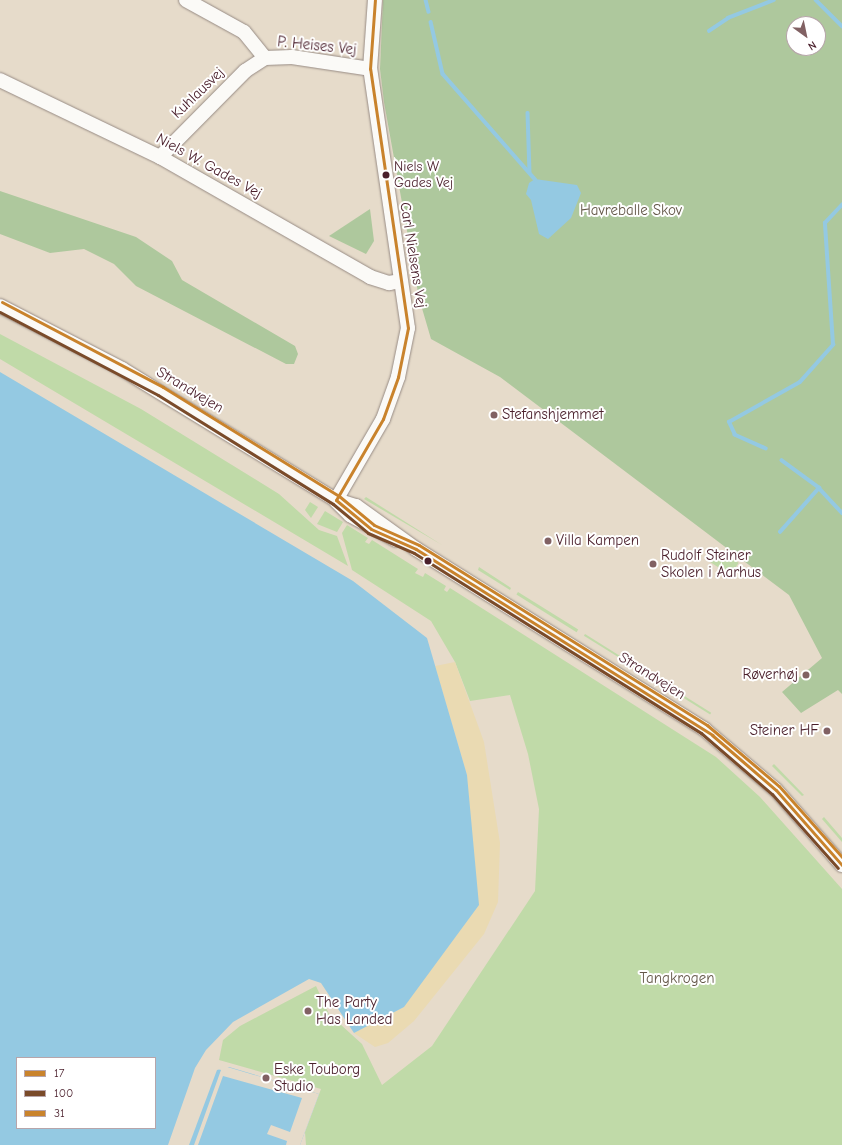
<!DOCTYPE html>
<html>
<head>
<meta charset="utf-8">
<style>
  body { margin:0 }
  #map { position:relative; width:842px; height:1145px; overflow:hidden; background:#e6dbca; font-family:"Comic Neue",sans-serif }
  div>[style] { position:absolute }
  .green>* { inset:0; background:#c0daa8; transform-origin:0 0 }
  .forest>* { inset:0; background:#aec89d }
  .sand>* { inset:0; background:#eadab2 }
  .water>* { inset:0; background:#94c9e2 }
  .pier>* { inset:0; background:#e6dbca }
  .stream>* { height:3.5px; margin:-1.75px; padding:0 1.75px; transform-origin:1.75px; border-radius:1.75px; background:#94c9e2 }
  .roads { filter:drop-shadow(0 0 1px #978b84) drop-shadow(0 0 1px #978b84) }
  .minor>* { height:14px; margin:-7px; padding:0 7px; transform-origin:7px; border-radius:7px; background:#fbfaf7 }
  .bus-1>* { height:3px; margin:-1.5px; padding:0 1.5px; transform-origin:1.5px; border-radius:1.5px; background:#c9832c }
  .bus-2>* { height:3px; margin:-1.5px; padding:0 1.5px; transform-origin:1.5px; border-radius:1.5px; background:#7a4b2a }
  .bus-3>* { height:3px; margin:-1.5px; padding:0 1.5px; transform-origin:1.5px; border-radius:1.5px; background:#c9832c }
  .dots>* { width:11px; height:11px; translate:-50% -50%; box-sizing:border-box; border:2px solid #fff; border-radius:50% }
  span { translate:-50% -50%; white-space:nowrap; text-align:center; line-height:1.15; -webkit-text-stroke:4px #fff; paint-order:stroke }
  .bus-label { font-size:14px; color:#4a1f2b }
  .left { translate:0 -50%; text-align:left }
  .street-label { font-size:15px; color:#4a1f2b }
  .park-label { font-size:15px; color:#645748 }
  .poi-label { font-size:15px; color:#4a1f2b }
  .right { translate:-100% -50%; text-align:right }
  .legend { position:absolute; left:16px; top:1057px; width:140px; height:72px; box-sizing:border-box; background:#fff; border:1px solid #b7a5aa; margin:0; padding:5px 7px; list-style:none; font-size:12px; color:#4a1f2b }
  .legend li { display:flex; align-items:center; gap:8px; height:20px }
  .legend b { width:20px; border:1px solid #b7a5aa }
  .north { position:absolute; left:786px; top:16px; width:40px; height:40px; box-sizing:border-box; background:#fff; border:1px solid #b7a5aa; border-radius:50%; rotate:147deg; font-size:11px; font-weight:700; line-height:16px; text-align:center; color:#4a1f2b }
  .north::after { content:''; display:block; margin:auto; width:14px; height:18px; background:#816163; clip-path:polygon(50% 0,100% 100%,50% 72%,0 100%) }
</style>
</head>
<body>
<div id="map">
  <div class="green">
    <i style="clip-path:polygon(0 334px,141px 409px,279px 494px,319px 530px,337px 536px,348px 566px,0 359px)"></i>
    <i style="clip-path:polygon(366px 497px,442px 545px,364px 499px)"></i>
    <i style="clip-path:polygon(310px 502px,318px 507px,311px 518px,305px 510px)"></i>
    <i style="clip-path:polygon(325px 511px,343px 522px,337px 532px,317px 524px)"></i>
    <i style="clip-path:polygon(347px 525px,368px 538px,365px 542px,369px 544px,372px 540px,418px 569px,415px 573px,423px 577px,425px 573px,446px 586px,444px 590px,447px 592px,450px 588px,716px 757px,760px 797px,842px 889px,842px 1145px,306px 1145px,305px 1132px,321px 1089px,219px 1060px,223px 1040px,240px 1026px,316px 986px,329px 1014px,362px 1044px,382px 1085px,432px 1046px,535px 891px,539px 809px,528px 754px,510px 695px,470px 701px,455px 662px,431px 621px,352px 570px,342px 533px)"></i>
    <i style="left:716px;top:548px;width:27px;height:15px;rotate:33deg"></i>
    <i style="clip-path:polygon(479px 567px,511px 588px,510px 590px,478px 570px)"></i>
    <i style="left:518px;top:592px;width:71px;height:3px;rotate:32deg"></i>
    <i style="left:585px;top:634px;width:47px;height:2px;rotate:32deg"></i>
    <i style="left:631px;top:663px;width:28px;height:2px;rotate:32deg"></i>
    <i style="left:662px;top:682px;width:58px;height:2px;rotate:32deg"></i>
    <i style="clip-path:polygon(774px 764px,804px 795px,802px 796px,772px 766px)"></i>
    <i style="clip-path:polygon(824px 817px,842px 838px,842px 842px,822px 819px)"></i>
  </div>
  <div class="forest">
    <i style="clip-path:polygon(evenodd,383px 0,842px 0,842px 694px,838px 690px,801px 713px,782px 692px,822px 658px,789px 595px,500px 377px,431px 339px,419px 298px,384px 102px,380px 69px,383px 0,794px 24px,818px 24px,818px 48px,794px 48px,794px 24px)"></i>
    <i style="clip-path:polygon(0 191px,136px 237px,172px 261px,182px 280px,295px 346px,298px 354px,294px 364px,286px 364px,136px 286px,114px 264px,84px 249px,50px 253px,0 234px)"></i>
    <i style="clip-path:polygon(370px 209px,374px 241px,366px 254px,329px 236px)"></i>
  </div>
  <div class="sand">
    <i style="clip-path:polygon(455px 662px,484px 742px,500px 843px,498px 902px,484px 934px,414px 1021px,388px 1043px,375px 1047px,354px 1033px,404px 1007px,467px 775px,435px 666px)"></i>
  </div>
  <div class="water">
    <i style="clip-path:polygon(535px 179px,577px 185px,581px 193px,571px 218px,548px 239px,539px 234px,531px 200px,526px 194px,529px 183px)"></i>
    <i style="clip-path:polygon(evenodd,0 372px,353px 581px,427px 638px,467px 775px,479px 905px,404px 1007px,354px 1033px,321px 983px,309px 979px,233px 1022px,206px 1050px,195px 1068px,168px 1145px,0 1145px,0 372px,17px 1058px,155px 1058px,155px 1128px,17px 1128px,17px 1058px)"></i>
    <i style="clip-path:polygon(229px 1067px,319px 1094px,300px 1145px,189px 1145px,217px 1070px)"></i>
  </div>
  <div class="pier">
    <i style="clip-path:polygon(224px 1066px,319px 1094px,300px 1145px,286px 1145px,287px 1141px,267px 1134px,271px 1125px,290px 1132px,302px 1098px,223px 1076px,198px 1145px,194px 1145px,221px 1070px,216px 1068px)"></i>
  </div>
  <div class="stream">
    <i style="left:426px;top:0;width:12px;rotate:76deg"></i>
    <i style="left:816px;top:0;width:37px;rotate:45deg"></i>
    <i style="left:431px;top:22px;width:53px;rotate:77deg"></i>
    <i style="left:443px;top:74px;width:140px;rotate:48.8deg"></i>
    <i style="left:709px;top:31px;width:23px;rotate:-34deg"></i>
    <i style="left:728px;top:18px;width:49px;rotate:-21.4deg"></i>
    <i style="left:528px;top:113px;width:59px;rotate:88.1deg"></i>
    <i style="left:766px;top:449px;width:34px;rotate:-156deg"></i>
    <i style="left:735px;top:435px;width:14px;rotate:-115deg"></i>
    <i style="left:729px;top:422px;width:81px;rotate:-29.4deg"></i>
    <i style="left:800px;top:382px;width:50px;rotate:-48.3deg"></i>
    <i style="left:833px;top:345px;width:122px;rotate:-93.8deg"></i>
    <i style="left:825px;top:223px;width:25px;rotate:-47deg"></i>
    <i style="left:819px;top:488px;width:34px;rotate:47deg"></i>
    <i style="left:780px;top:532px;width:59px;rotate:-48.4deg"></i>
    <i style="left:819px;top:488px;width:46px;rotate:-143.9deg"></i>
  </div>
  <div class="roads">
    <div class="minor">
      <i style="left:186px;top:0;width:66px;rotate:28.9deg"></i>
      <i style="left:244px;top:32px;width:33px;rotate:51deg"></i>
      <i style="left:265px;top:58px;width:27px;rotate:-2deg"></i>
      <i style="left:292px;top:57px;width:79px;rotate:8.7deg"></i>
      <i style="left:0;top:80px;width:178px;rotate:25.7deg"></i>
      <i style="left:160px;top:157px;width:242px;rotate:29.7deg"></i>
      <i style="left:370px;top:277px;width:20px;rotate:18deg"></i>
      <i style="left:389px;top:283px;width:11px;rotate:-10deg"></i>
      <i style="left:160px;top:157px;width:121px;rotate:-45.3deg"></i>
      <i style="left:245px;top:71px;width:24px;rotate:-33deg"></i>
      <i style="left:0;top:306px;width:137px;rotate:27.3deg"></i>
      <i style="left:122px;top:369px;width:251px;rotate:31.5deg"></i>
      <i style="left:336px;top:500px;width:21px;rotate:17deg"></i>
      <i style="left:356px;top:506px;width:74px;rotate:35.6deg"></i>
      <i style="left:416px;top:549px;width:340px;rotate:32deg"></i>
      <i style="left:704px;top:729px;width:94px;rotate:40.3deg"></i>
      <i style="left:776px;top:790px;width:100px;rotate:48.7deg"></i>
      <i style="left:336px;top:500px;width:94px;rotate:-59.9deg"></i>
      <i style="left:383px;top:419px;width:45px;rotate:-70.3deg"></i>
      <i style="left:398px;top:377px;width:50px;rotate:-78.5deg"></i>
      <i style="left:408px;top:328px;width:262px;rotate:-98.3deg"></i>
      <i style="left:370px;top:69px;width:69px;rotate:-85.9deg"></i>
      <i style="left:336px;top:501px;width:20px;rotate:45deg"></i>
      <i style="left:350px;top:515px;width:52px;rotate:28.5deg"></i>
    </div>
  </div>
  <div class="bus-1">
    <i style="left:336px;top:500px;width:45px;rotate:39.6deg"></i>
    <i style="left:371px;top:529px;width:49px;rotate:24deg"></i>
    <i style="left:416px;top:549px;width:350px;rotate:32.1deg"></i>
    <i style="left:712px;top:735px;width:84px;rotate:40.7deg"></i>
    <i style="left:776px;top:790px;width:100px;rotate:48.7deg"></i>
    <i style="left:336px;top:500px;width:94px;rotate:-59.9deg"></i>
    <i style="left:383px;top:419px;width:45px;rotate:-70.3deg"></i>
    <i style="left:398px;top:377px;width:50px;rotate:-78.5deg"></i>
    <i style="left:408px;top:328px;width:262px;rotate:-98.3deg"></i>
    <i style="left:370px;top:69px;width:69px;rotate:-85.9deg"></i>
  </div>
  <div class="bus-2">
    <i style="left:0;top:312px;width:178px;rotate:27.7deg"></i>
    <i style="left:158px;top:395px;width:206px;rotate:31.9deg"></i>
    <i style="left:333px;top:504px;width:45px;rotate:39.6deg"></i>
    <i style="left:368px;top:533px;width:50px;rotate:23.5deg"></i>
    <i style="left:414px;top:553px;width:339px;rotate:32.1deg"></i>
    <i style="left:701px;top:733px;width:94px;rotate:40.7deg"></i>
    <i style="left:772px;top:794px;width:99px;rotate:48.3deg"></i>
  </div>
  <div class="bus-3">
    <i style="left:2px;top:302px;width:182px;rotate:27.8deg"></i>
    <i style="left:163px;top:387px;width:207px;rotate:31.8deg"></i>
    <i style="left:339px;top:496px;width:45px;rotate:39.6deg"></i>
    <i style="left:374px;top:525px;width:49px;rotate:24deg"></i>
    <i style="left:419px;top:545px;width:340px;rotate:32deg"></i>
    <i style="left:707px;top:725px;width:94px;rotate:40.3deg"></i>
    <i style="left:779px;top:786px;width:95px;rotate:48.4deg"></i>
  </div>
  <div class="dots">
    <i style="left:386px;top:175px;background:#4a1f2b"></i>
    <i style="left:494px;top:415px;background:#816163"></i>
    <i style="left:548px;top:541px;background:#816163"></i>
    <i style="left:428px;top:561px;background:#4a1f2b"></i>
    <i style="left:653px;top:564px;background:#816163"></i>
    <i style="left:806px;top:675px;background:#816163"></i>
    <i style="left:827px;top:731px;background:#816163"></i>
    <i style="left:308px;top:1011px;background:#816163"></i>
    <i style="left:266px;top:1078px;background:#816163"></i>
  </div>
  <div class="bus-label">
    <span class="left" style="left:394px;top:175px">Niels W<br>Gades Vej</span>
  </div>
  <div class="street-label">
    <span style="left:317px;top:46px;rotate:6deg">P. Heises Vej</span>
    <span style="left:198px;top:93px;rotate:-44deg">Kuhlausvej</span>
    <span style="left:209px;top:166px;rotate:29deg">Niels W. Gades Vej</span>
    <span style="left:413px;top:255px;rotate:81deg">Carl Nielsens Vej</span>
    <span style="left:190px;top:390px;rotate:31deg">Strandvejen</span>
    <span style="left:652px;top:676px;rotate:32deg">Strandvejen</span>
  </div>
  <div class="park-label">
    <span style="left:631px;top:211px">Havreballe Skov</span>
    <span style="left:677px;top:979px">Tangkrogen</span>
  </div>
  <div class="poi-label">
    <span class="left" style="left:502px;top:415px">Stefanshjemmet</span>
    <span class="left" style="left:556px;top:541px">Villa Kampen</span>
    <span class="left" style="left:661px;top:564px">Rudolf Steiner<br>Skolen i Aarhus</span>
    <span class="right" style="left:798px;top:675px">Røverhøj</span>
    <span class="right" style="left:819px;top:731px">Steiner HF</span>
    <span class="left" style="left:316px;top:1011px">The Party<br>Has Landed</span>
    <span class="left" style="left:274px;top:1078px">Eske Touborg<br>Studio</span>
  </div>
  <ul class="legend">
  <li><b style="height:5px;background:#c9832c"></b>17</li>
  <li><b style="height:5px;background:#7a4b2a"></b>100</li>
  <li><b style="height:5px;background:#c9832c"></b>31</li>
  </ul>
  <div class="north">N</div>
</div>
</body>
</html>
